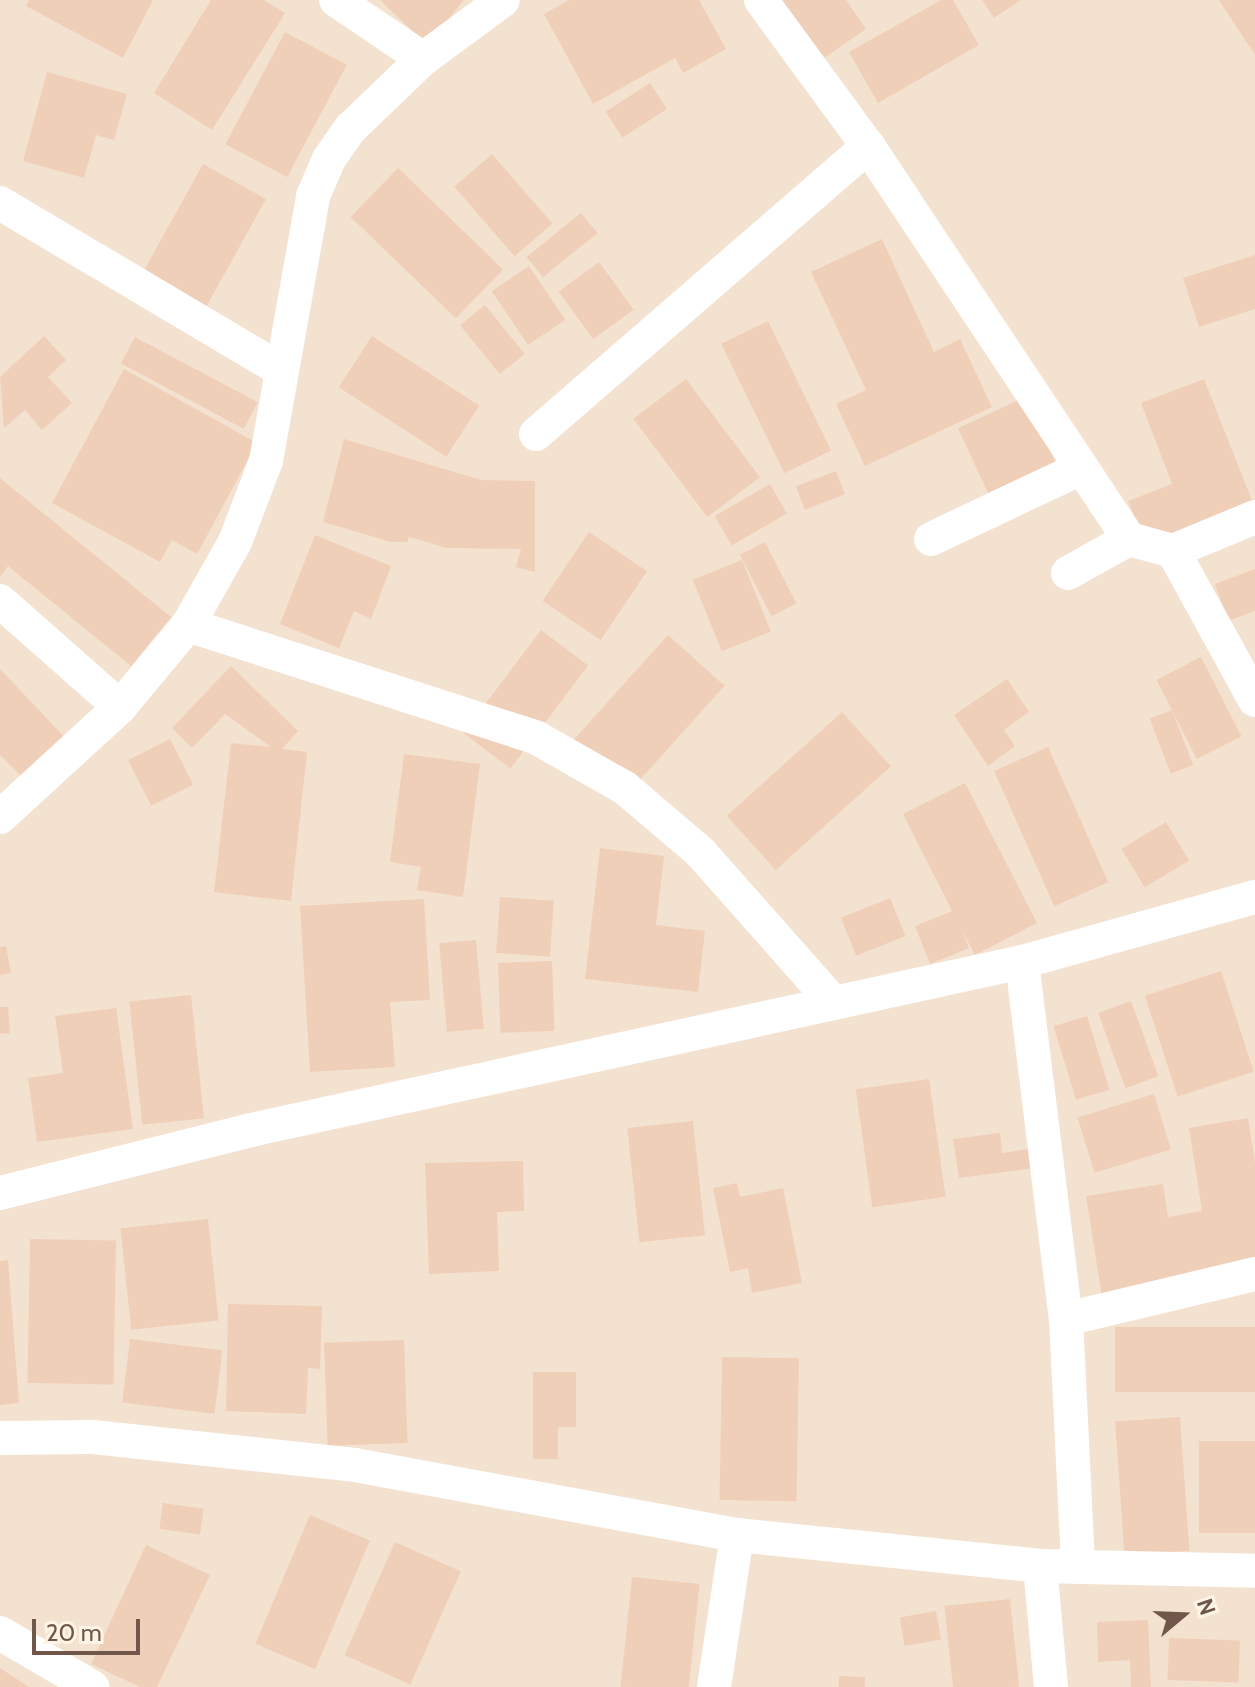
<!DOCTYPE html>
<html>
<head>
<meta charset="utf-8">
<style>
  body { margin:0 }
  #map { position:relative; width:1255px; height:1687px; overflow:hidden; background:#fbf1e1; font-family:Cabin,sans-serif }
  div>[style] { position:absolute }
  .residential>* { inset:0; background:#f3e2d0; transform-origin:0 0 }
  .building>* { inset:0; background:#f0cfb9; transform-origin:0 0 }
  .street>* { height:34px; margin:-17px; padding:0 17px; transform-origin:17px; border-radius:17px; background:#fff }
  span { translate:-50% -50%; white-space:nowrap; text-align:center; line-height:1.15; -webkit-text-stroke:6px #fff5e7; paint-order:stroke }
  .north { position:absolute; left:1143px; top:1575px; width:80px; height:80px; -webkit-text-stroke:6px #fff5e7; paint-order:stroke; rotate:71deg; font-size:22px; font-weight:700; line-height:32px; text-align:center; color:#715749 }
  .north::after { content:''; display:block; margin:auto; width:28px; height:36px; background:#715749; clip-path:polygon(50% 0,100% 100%,50% 72%,0 100%) }
  .scale { position:absolute; left:32px; top:1619px; width:108px; height:36px; box-sizing:border-box; border:4px solid #715749; border-top:0; padding-left:10px; font-size:24px; line-height:28px; white-space:nowrap; color:#715749; -webkit-text-stroke:6px #fff5e7; paint-order:stroke }
</style>
</head>
<body>
<div id="map">
  <div class="residential">
    <i style="left:0;top:0;width:1255px;height:1687px"></i>
  </div>
  <div class="building">
    <i style="clip-path:polygon(29px 0,153px 0,123px 58px,26px 6px)"></i>
    <i style="clip-path:polygon(211px 0,264px 0,285px 13px,212px 130px,154px 93px)"></i>
    <i style="clip-path:polygon(380px 0,464px 0,427px 45px)"></i>
    <i style="clip-path:polygon(569px 0,699px 0,726px 49px,683px 73px,675px 58px,593px 104px,544px 14px)"></i>
    <i style="clip-path:polygon(766px 0,846px 0,866px 29px,811px 67px)"></i>
    <i style="clip-path:polygon(941px 0,953px 0,979px 45px,878px 103px,849px 52px)"></i>
    <i style="clip-path:polygon(982px 0,1021px 0,994px 18px)"></i>
    <i style="clip-path:polygon(1219px 0,1255px 0,1255px 55px)"></i>
    <i style="left:285px;top:32px;width:70px;height:127px;rotate:28deg"></i>
    <i style="clip-path:polygon(47px 72px,127px 94px,114px 140px,96px 135px,84px 178px,23px 161px)"></i>
    <i style="left:650px;top:83px;width:31px;height:53px;rotate:57deg"></i>
    <i style="left:492px;top:154px;width:92px;height:50px;rotate:49deg"></i>
    <i style="left:203px;top:164px;width:72px;height:132px;rotate:29deg"></i>
    <i style="left:398px;top:168px;width:146px;height:68px;rotate:44deg"></i>
    <i style="left:581px;top:213px;width:26px;height:70px;rotate:51deg"></i>
    <i style="clip-path:polygon(882px 239px,934px 352px,960px 339px,992px 407px,865px 466px,836px 404px,866px 390px,811px 272px)"></i>
    <i style="clip-path:polygon(1255px 255px,1255px 309px,1199px 327px,1183px 278px)"></i>
    <i style="left:599px;top:262px;width:59px;height:50px;rotate:54deg"></i>
    <i style="left:529px;top:266px;width:65px;height:45px;rotate:56deg"></i>
    <i style="left:485px;top:305px;width:63px;height:32px;rotate:51deg"></i>
    <i style="left:768px;top:321px;width:144px;height:52px;rotate:64deg"></i>
    <i style="clip-path:polygon(44px 336px,66px 360px,48px 377px,72px 403px,42px 430px,25px 410px,4px 428px,0 377px)"></i>
    <i style="left:372px;top:336px;width:128px;height:61px;rotate:33deg"></i>
    <i style="left:135px;top:337px;width:139px;height:30px;rotate:28deg"></i>
    <i style="clip-path:polygon(124px 369px,257px 443px,197px 554px,172px 540px,160px 562px,52px 503px)"></i>
    <i style="left:686px;top:379px;width:123px;height:66px;rotate:53deg"></i>
    <i style="clip-path:polygon(1204px 379px,1255px 508px,1151px 558px,1128px 501px,1172px 484px,1141px 403px)"></i>
    <i style="left:1025px;top:397px;width:88px;height:74px;rotate:65deg"></i>
    <i style="clip-path:polygon(344px 439px,481px 480px,535px 481px,535px 572px,516px 567px,521px 549px,447px 548px,409px 537px,407px 542px,391px 542px,323px 522px)"></i>
    <i style="left:836px;top:471px;width:25px;height:43px;rotate:69deg"></i>
    <i style="clip-path:polygon(0 478px,171px 617px,131px 666px,8px 566px,0 577px)"></i>
    <i style="left:770px;top:484px;width:34px;height:64px;rotate:60deg"></i>
    <i style="left:589px;top:532px;width:70px;height:83px;rotate:34deg"></i>
    <i style="clip-path:polygon(315px 535px,391px 566px,371px 619px,354px 611px,339px 648px,280px 624px)"></i>
    <i style="left:765px;top:542px;width:69px;height:28px;rotate:63deg"></i>
    <i style="left:742px;top:560px;width:77px;height:53px;rotate:68deg"></i>
    <i style="clip-path:polygon(1255px 569px,1255px 611px,1228px 621px,1215px 584px)"></i>
    <i style="left:541px;top:630px;width:59px;height:129px;rotate:37deg"></i>
    <i style="left:668px;top:635px;width:76px;height:149px;rotate:42deg"></i>
    <i style="left:1201px;top:657px;width:89px;height:50px;rotate:63deg"></i>
    <i style="clip-path:polygon(231px 666px,298px 731px,282px 749px,307px 752px,291px 901px,214px 892px,231px 743px,271px 747px,225px 714px,192px 748px,172px 728px)"></i>
    <i style="clip-path:polygon(0 669px,72px 745px,30px 785px,0 755px)"></i>
    <i style="clip-path:polygon(1007px 679px,1029px 712px,1004px 730px,1015px 746px,988px 766px,954px 715px)"></i>
    <i style="left:1172px;top:710px;width:59px;height:24px;rotate:69deg"></i>
    <i style="left:842px;top:712px;width:73px;height:155px;rotate:48deg"></i>
    <i style="left:170px;top:739px;width:51px;height:47px;rotate:63deg"></i>
    <i style="left:1048px;top:747px;width:148px;height:59px;rotate:66deg"></i>
    <i style="clip-path:polygon(404px 754px,480px 764px,463px 897px,417px 890px,421px 867px,390px 862px)"></i>
    <i style="clip-path:polygon(965px 783px,1037px 923px,975px 955px,962px 930px,969px 948px,930px 964px,915px 926px,952px 911px,903px 814px)"></i>
    <i style="left:1166px;top:822px;width:45px;height:52px;rotate:59deg"></i>
    <i style="clip-path:polygon(600px 848px,664px 856px,656px 925px,705px 931px,698px 992px,585px 979px)"></i>
    <i style="left:500px;top:897px;width:54px;height:56px;rotate:4deg"></i>
    <i style="left:890px;top:898px;width:41px;height:53px;rotate:68deg"></i>
    <i style="clip-path:polygon(424px 899px,430px 1000px,390px 1002px,395px 1067px,310px 1072px,300px 906px)"></i>
    <i style="left:476px;top:940px;width:89px;height:37px;rotate:85deg"></i>
    <i style="clip-path:polygon(6px 946px,11px 973px,0 975px,0 947px)"></i>
    <i style="left:552px;top:961px;width:70px;height:54px;rotate:88deg"></i>
    <i style="left:1221px;top:971px;width:106px;height:80px;rotate:72deg"></i>
    <i style="left:191px;top:995px;width:124px;height:62px;rotate:84deg"></i>
    <i style="left:1131px;top:1001px;width:80px;height:35px;rotate:70deg"></i>
    <i style="clip-path:polygon(0 1007px,8px 1007px,10px 1033px,0 1034px)"></i>
    <i style="clip-path:polygon(116px 1008px,133px 1129px,37px 1142px,28px 1078px,63px 1073px,55px 1016px)"></i>
    <i style="left:1087px;top:1016px;width:77px;height:35px;rotate:73deg"></i>
    <i style="left:929px;top:1079px;width:119px;height:74px;rotate:82deg"></i>
    <i style="left:1154px;top:1094px;width:58px;height:80px;rotate:73deg"></i>
    <i style="clip-path:polygon(1248px 1118px,1255px 1163px,1255px 1276px,1104px 1310px,1086px 1196px,1163px 1184px,1168px 1217px,1202px 1211px,1189px 1128px)"></i>
    <i style="left:693px;top:1121px;width:115px;height:66px;rotate:84deg"></i>
    <i style="clip-path:polygon(1000px 1133px,1002px 1153px,1040px 1147px,1042px 1167px,959px 1178px,953px 1139px)"></i>
    <i style="clip-path:polygon(523px 1161px,524px 1211px,497px 1212px,499px 1271px,429px 1274px,425px 1163px)"></i>
    <i style="clip-path:polygon(737px 1183px,740px 1197px,783px 1188px,802px 1283px,752px 1293px,748px 1268px,730px 1272px,713px 1188px)"></i>
    <i style="left:208px;top:1219px;width:102px;height:88px;rotate:84deg"></i>
    <i style="left:30px;top:1239px;width:86px;height:144px;rotate:1deg"></i>
    <i style="clip-path:polygon(8px 1260px,19px 1403px,0 1405px,0 1261px)"></i>
    <i style="clip-path:polygon(228px 1304px,322px 1306px,320px 1369px,308px 1368px,306px 1414px,226px 1411px)"></i>
    <i style="left:1255px;top:1327px;width:65px;height:140px;rotate:90deg"></i>
    <i style="left:130px;top:1339px;width:93px;height:64px;rotate:7deg"></i>
    <i style="left:404px;top:1340px;width:103px;height:80px;rotate:88deg"></i>
    <i style="left:722px;top:1357px;width:77px;height:143px;rotate:1deg"></i>
    <i style="clip-path:polygon(533px 1372px,576px 1372px,576px 1427px,558px 1427px,558px 1459px,533px 1459px)"></i>
    <i style="left:1180px;top:1417px;width:134px;height:65px;rotate:86deg"></i>
    <i style="left:1255px;top:1441px;width:92px;height:56px;rotate:90deg"></i>
    <i style="left:163px;top:1503px;width:41px;height:26px;rotate:8deg"></i>
    <i style="left:310px;top:1515px;width:65px;height:140px;rotate:23deg"></i>
    <i style="left:395px;top:1542px;width:72px;height:124px;rotate:24deg"></i>
    <i style="clip-path:polygon(146px 1545px,210px 1575px,157px 1687px,140px 1687px,91px 1664px)"></i>
    <i style="left:632px;top:1577px;width:68px;height:110px;rotate:6deg"></i>
    <i style="left:1010px;top:1599px;width:88px;height:66px;rotate:84deg"></i>
    <i style="left:936px;top:1611px;width:29px;height:37px;rotate:80deg"></i>
    <i style="clip-path:polygon(1148px 1620px,1151px 1687px,1131px 1687px,1130px 1660px,1098px 1662px,1097px 1622px)"></i>
    <i style="left:1169px;top:1638px;width:71px;height:42px;rotate:2deg"></i>
    <i style="clip-path:polygon(0 1668px,29px 1687px,0 1687px)"></i>
    <i style="left:839px;top:1676px;width:26px;height:11px;rotate:2deg"></i>
  </div>
  <div class="street">
    <i style="left:336px;top:0;width:105px;rotate:34.1deg"></i>
    <i style="left:761px;top:0;width:181px;rotate:53.8deg"></i>
    <i style="left:868px;top:146px;width:472px;rotate:56.4deg"></i>
    <i style="left:1129px;top:539px;width:46px;rotate:15.3deg"></i>
    <i style="left:1173px;top:551px;width:89px;rotate:-22.5deg"></i>
    <i style="left:0;top:203px;width:327px;rotate:30.7deg"></i>
    <i style="left:536px;top:434px;width:440px;rotate:-40.9deg"></i>
    <i style="left:931px;top:539px;width:166px;rotate:-25.3deg"></i>
    <i style="left:1173px;top:551px;width:170px;rotate:61.2deg"></i>
    <i style="left:1068px;top:573px;width:70px;rotate:-29.1deg"></i>
    <i style="left:0;top:601px;width:160px;rotate:41.5deg"></i>
    <i style="left:188px;top:625px;width:367px;rotate:17.9deg"></i>
    <i style="left:537px;top:738px;width:101px;rotate:29.6deg"></i>
    <i style="left:625px;top:788px;width:100px;rotate:40.5deg"></i>
    <i style="left:701px;top:853px;width:199px;rotate:48.5deg"></i>
    <i style="left:0;top:817px;width:163px;rotate:-42.5deg"></i>
    <i style="left:120px;top:707px;width:107px;rotate:-50.3deg"></i>
    <i style="left:188px;top:625px;width:95px;rotate:-60.5deg"></i>
    <i style="left:235px;top:542px;width:87px;rotate:-69.1deg"></i>
    <i style="left:266px;top:461px;width:269px;rotate:-79.9deg"></i>
    <i style="left:313px;top:196px;width:40px;rotate:-66.6deg"></i>
    <i style="left:329px;top:159px;width:38px;rotate:-55deg"></i>
    <i style="left:351px;top:128px;width:100px;rotate:-43.8deg"></i>
    <i style="left:423px;top:59px;width:99px;rotate:-36.4deg"></i>
    <i style="left:1022px;top:962px;width:360px;rotate:83deg"></i>
    <i style="left:1066px;top:1319px;width:248px;rotate:87.2deg"></i>
    <i style="left:0;top:1193px;width:259px;rotate:-14.1deg"></i>
    <i style="left:251px;top:1130px;width:789px;rotate:-12.29deg"></i>
    <i style="left:1022px;top:962px;width:242px;rotate:-15.6deg"></i>
    <i style="left:1066px;top:1319px;width:194px;rotate:-13.4deg"></i>
    <i style="left:0;top:1438px;width:93px;rotate:-0.6deg"></i>
    <i style="left:93px;top:1437px;width:263px;rotate:6.1deg"></i>
    <i style="left:355px;top:1465px;width:388px;rotate:10.4deg"></i>
    <i style="left:737px;top:1535px;width:305px;rotate:5.8deg"></i>
    <i style="left:1040px;top:1566px;width:215px;rotate:1.3deg"></i>
    <i style="left:1040px;top:1566px;width:121px;rotate:84.8deg"></i>
    <i style="left:0;top:1633px;width:107px;rotate:30.4deg"></i>
    <i style="left:714px;top:1687px;width:154px;rotate:-81.4deg"></i>
  </div>
  <div class="north">N</div>
  <div class="scale">20 m</div>
</div>
</body>
</html>
